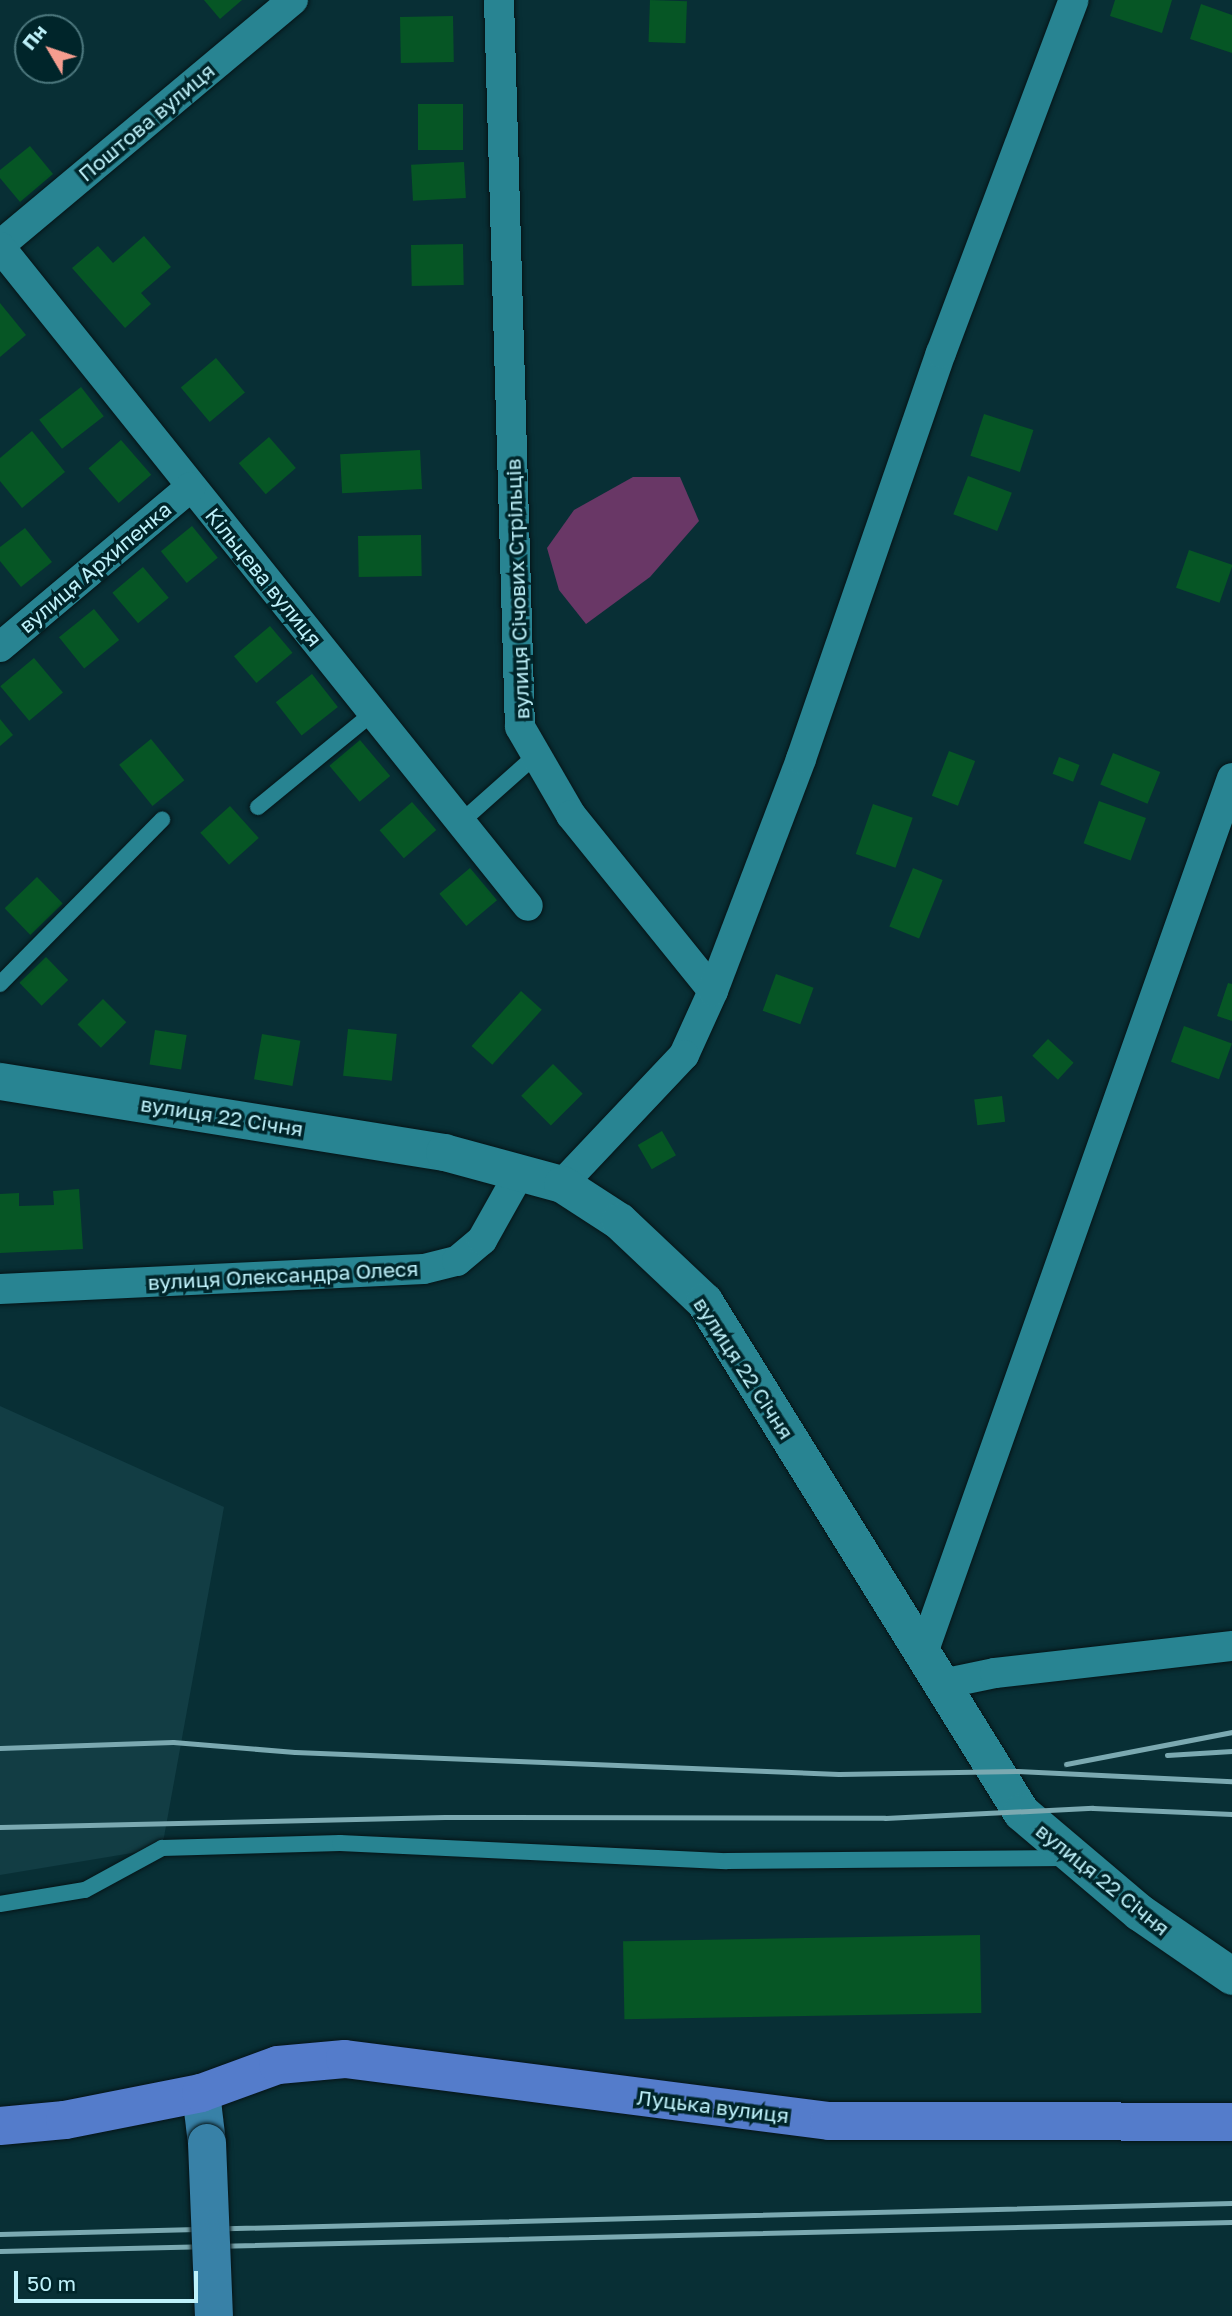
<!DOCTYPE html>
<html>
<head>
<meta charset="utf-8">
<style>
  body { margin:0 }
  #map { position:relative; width:1232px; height:2316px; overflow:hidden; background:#082f35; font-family:"Golos Text",sans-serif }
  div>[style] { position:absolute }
  .built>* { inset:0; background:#123d44 }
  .water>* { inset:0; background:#693766 }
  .building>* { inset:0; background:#065625; transform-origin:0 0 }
  .roads { filter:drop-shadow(0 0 2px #061417) drop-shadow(0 0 2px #061417) }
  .service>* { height:16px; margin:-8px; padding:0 8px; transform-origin:8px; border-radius:8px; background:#288492 }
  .minor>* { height:30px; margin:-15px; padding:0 15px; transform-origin:15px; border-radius:15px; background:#288492 }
  .tertiary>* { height:37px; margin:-18.5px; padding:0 18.5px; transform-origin:18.5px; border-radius:18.5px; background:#288492 }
  .secondary>* { height:38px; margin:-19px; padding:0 19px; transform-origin:19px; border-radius:19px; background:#3881a7 }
  .trunk>* { height:38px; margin:-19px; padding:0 19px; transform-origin:19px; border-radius:19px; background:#547ccb }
  .rail>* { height:5px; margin:-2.5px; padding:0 2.5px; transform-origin:2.5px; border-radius:2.5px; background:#7ba9b1 }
  .bridges { filter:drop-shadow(0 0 2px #061417) drop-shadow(0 0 2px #061417) }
  .secondary-bridge>* { height:38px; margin:-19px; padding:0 19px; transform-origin:19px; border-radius:19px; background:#3881a7 }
  span { translate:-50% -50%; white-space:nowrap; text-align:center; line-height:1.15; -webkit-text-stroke:7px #00252a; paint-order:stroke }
  .street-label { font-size:21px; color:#bef1fa }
  .north { position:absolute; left:14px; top:14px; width:70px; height:70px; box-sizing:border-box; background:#00252a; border:2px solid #4c777d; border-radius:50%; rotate:309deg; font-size:19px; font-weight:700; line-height:28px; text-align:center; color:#bef1fa }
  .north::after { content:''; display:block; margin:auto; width:24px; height:32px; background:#f59d8f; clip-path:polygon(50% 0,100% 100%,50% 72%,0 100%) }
  .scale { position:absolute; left:14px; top:2271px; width:184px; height:32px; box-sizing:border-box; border:4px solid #bef1fa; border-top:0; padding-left:9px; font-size:21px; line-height:24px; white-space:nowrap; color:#bef1fa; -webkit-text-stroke:5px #00252a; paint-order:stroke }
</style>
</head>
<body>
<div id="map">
  <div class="built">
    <i style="clip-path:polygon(0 1406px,224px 1507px,162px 1848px,0 1875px)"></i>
  </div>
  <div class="water">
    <i style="clip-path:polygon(633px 477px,680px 477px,699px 521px,650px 577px,586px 624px,559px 590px,547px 548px,574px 510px)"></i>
  </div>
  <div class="building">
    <i style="clip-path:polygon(204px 0,242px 0,220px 19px)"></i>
    <i style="left:650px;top:0;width:37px;height:42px;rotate:2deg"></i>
    <i style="clip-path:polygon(1115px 0,1172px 0,1162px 33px,1110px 16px)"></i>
    <i style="clip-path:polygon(1201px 4px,1232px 15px,1232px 53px,1190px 39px)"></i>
    <i style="left:453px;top:16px;width:46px;height:53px;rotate:89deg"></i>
    <i style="left:463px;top:104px;width:46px;height:45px;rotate:90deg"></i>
    <i style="clip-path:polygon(30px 146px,53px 174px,20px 202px,0 178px,0 170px)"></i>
    <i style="left:464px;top:162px;width:36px;height:53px;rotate:87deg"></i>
    <i style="clip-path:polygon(144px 236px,171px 267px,141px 293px,151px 304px,125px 328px,72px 268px,98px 246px,113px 263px)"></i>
    <i style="left:463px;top:244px;width:41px;height:52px;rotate:89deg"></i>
    <i style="clip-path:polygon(0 303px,26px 335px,0 357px)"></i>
    <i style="left:216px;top:358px;width:45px;height:46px;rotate:50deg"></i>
    <i style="left:81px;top:387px;width:37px;height:53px;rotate:52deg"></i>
    <i style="left:984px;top:414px;width:52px;height:44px;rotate:18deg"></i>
    <i style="clip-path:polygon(32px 431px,65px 472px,22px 508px,0 481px,0 458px)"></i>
    <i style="left:269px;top:437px;width:41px;height:40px;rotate:49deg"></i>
    <i style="left:121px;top:440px;width:46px;height:43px;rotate:49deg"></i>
    <i style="left:420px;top:450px;width:39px;height:80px;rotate:87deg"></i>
    <i style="left:968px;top:476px;width:47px;height:41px;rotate:21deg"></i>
    <i style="left:192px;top:526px;width:41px;height:40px;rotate:51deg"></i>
    <i style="clip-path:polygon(25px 528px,52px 562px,21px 587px,0 561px,0 547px)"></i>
    <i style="left:421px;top:535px;width:41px;height:63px;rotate:89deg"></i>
    <i style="left:1189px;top:550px;width:46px;height:40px;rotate:19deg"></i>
    <i style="left:143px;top:567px;width:40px;height:40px;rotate:50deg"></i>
    <i style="left:94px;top:609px;width:40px;height:45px;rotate:51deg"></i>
    <i style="left:270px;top:626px;width:35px;height:47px;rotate:50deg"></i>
    <i style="left:34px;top:658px;width:45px;height:44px;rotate:50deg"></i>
    <i style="left:312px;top:674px;width:42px;height:46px;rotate:52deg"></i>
    <i style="clip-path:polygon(0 719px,13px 735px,0 746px)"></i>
    <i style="left:151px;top:739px;width:53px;height:41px;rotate:51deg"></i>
    <i style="left:360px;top:740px;width:47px;height:40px;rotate:50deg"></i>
    <i style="left:949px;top:751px;width:28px;height:48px;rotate:21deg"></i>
    <i style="left:1113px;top:753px;width:51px;height:34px;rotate:22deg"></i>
    <i style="left:1059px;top:757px;width:22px;height:18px;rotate:21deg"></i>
    <i style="left:1099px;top:801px;width:50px;height:45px;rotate:20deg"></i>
    <i style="left:412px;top:802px;width:37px;height:43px;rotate:49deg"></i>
    <i style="left:873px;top:804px;width:42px;height:53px;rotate:19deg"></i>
    <i style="left:230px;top:806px;width:43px;height:40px;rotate:48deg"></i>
    <i style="left:470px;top:868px;width:42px;height:40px;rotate:50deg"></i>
    <i style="left:913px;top:868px;width:32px;height:63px;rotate:22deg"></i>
    <i style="left:37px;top:877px;width:37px;height:45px;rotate:46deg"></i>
    <i style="left:46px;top:957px;width:32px;height:37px;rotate:46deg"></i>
    <i style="left:776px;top:974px;width:40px;height:39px;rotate:20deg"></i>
    <i style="clip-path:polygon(1228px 983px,1232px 984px,1232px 1021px,1217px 1016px)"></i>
    <i style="left:521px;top:991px;width:28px;height:74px;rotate:42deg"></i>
    <i style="left:103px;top:999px;width:33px;height:36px;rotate:45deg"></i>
    <i style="left:1184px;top:1026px;width:51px;height:38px;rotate:20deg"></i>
    <i style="left:348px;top:1029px;width:49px;height:47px;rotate:6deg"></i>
    <i style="left:155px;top:1030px;width:32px;height:35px;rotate:9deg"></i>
    <i style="left:262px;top:1034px;width:39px;height:46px;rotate:10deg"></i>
    <i style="left:1048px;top:1039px;width:35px;height:23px;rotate:43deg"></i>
    <i style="left:553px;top:1064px;width:42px;height:45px;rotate:45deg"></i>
    <i style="left:1002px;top:1096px;width:26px;height:28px;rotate:83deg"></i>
    <i style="left:662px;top:1131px;width:28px;height:28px;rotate:60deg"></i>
    <i style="clip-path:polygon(79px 1189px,83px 1249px,0 1253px,0 1194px,19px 1193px,19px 1206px,54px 1205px,53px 1191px)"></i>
    <i style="left:980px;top:1935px;width:78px;height:357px;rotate:89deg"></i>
  </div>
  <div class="roads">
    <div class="service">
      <i style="left:258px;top:807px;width:150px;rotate:-39.3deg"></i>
      <i style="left:461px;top:822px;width:98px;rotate:-41.7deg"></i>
      <i style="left:0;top:984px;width:231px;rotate:-45.4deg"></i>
      <i style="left:0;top:1904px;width:86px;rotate:-9.4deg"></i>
      <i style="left:85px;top:1890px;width:88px;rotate:-28.6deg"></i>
      <i style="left:162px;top:1848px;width:178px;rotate:-1.6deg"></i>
      <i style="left:340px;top:1843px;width:387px;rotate:2.7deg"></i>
      <i style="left:727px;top:1861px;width:339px;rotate:-0.5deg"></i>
    </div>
    <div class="minor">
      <i style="left:499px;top:0;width:727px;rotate:88.35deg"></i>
      <i style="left:520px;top:727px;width:102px;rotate:59.9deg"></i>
      <i style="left:571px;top:815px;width:226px;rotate:51.1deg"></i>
      <i style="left:713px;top:991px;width:70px;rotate:114.4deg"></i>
      <i style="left:684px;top:1055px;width:178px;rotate:133.4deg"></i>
      <i style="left:0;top:245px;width:382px;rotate:-39.9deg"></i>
      <i style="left:0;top:247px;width:844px;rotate:51.3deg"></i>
      <i style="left:0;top:647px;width:249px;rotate:-40deg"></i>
      <i style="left:713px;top:991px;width:248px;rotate:-69.2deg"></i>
      <i style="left:801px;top:759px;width:429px;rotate:-71deg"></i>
      <i style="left:941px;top:353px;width:377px;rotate:-69.4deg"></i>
      <i style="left:0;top:1289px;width:424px;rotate:-2.7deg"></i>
      <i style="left:424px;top:1269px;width:34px;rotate:-14deg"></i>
      <i style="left:457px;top:1261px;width:33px;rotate:-40deg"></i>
      <i style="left:482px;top:1240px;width:76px;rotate:-60.7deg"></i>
      <i style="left:923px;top:1653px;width:928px;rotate:-70.55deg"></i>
      <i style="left:942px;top:1684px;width:54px;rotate:-11.7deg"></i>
      <i style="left:995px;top:1673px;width:239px;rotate:-6.5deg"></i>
    </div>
    <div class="tertiary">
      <i style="left:0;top:1081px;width:450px;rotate:9.1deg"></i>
      <i style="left:444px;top:1152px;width:122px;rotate:15.2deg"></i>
      <i style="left:562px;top:1184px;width:68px;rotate:33deg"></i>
      <i style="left:619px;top:1221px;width:117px;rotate:43.3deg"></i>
      <i style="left:704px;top:1301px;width:601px;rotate:58.19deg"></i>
      <i style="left:1021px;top:1812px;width:155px;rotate:40.3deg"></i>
      <i style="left:1139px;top:1912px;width:113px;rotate:34.5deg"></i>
    </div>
    <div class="secondary">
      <i style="left:201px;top:2093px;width:50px;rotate:83.2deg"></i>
    </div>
    <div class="trunk">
      <i style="left:0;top:2126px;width:65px;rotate:-5.3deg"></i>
      <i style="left:65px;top:2120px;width:139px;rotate:-11.2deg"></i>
      <i style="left:201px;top:2093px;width:82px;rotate:-20deg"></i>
      <i style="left:278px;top:2065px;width:67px;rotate:-5.1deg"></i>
      <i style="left:345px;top:2059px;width:488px;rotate:7.3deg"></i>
      <i style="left:829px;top:2121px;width:403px;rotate:0.1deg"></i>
    </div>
  </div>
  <div class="rail">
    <i style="left:0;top:1748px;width:173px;rotate:-2deg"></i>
    <i style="left:173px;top:1742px;width:122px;rotate:4.7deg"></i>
    <i style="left:295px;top:1752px;width:544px;rotate:2.32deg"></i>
    <i style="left:839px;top:1774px;width:178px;rotate:-1deg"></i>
    <i style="left:1017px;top:1771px;width:215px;rotate:2.7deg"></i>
    <i style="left:1167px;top:1755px;width:65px;rotate:-3.5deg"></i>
    <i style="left:1066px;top:1764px;width:169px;rotate:-10.9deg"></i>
    <i style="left:0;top:1827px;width:445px;rotate:-1.3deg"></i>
    <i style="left:445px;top:1817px;width:440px;rotate:0.1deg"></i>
    <i style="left:885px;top:1818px;width:208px;rotate:-2.8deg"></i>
    <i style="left:1093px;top:1808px;width:139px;rotate:2.5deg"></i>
    <i style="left:0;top:2234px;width:1232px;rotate:-1.44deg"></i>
    <i style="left:0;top:2251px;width:1232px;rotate:-1.35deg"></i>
  </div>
  <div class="bridges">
    <div class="secondary-bridge">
      <i style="left:207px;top:2143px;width:173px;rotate:87.7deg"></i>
    </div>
  </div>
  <div class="street-label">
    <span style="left:146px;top:122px;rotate:-40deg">Поштова вулиця</span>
    <span style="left:95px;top:567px;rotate:-40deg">вулиця Архипенка</span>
    <span style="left:264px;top:577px;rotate:51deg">Кільцева вулиця</span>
    <span style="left:517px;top:589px;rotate:-92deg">вулиця Січових Стрільців</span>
    <span style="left:222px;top:1116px;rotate:9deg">вулиця 22 Січня</span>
    <span style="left:283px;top:1275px;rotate:-3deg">вулиця Олександра Олеся</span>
    <span style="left:744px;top:1368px;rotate:57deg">вулиця 22 Січня</span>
    <span style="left:1103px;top:1879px;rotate:39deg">вулиця 22 Січня</span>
    <span style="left:713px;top:2106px;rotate:7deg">Луцька вулиця</span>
  </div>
  <div class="north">Пн</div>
  <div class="scale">50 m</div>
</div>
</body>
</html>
